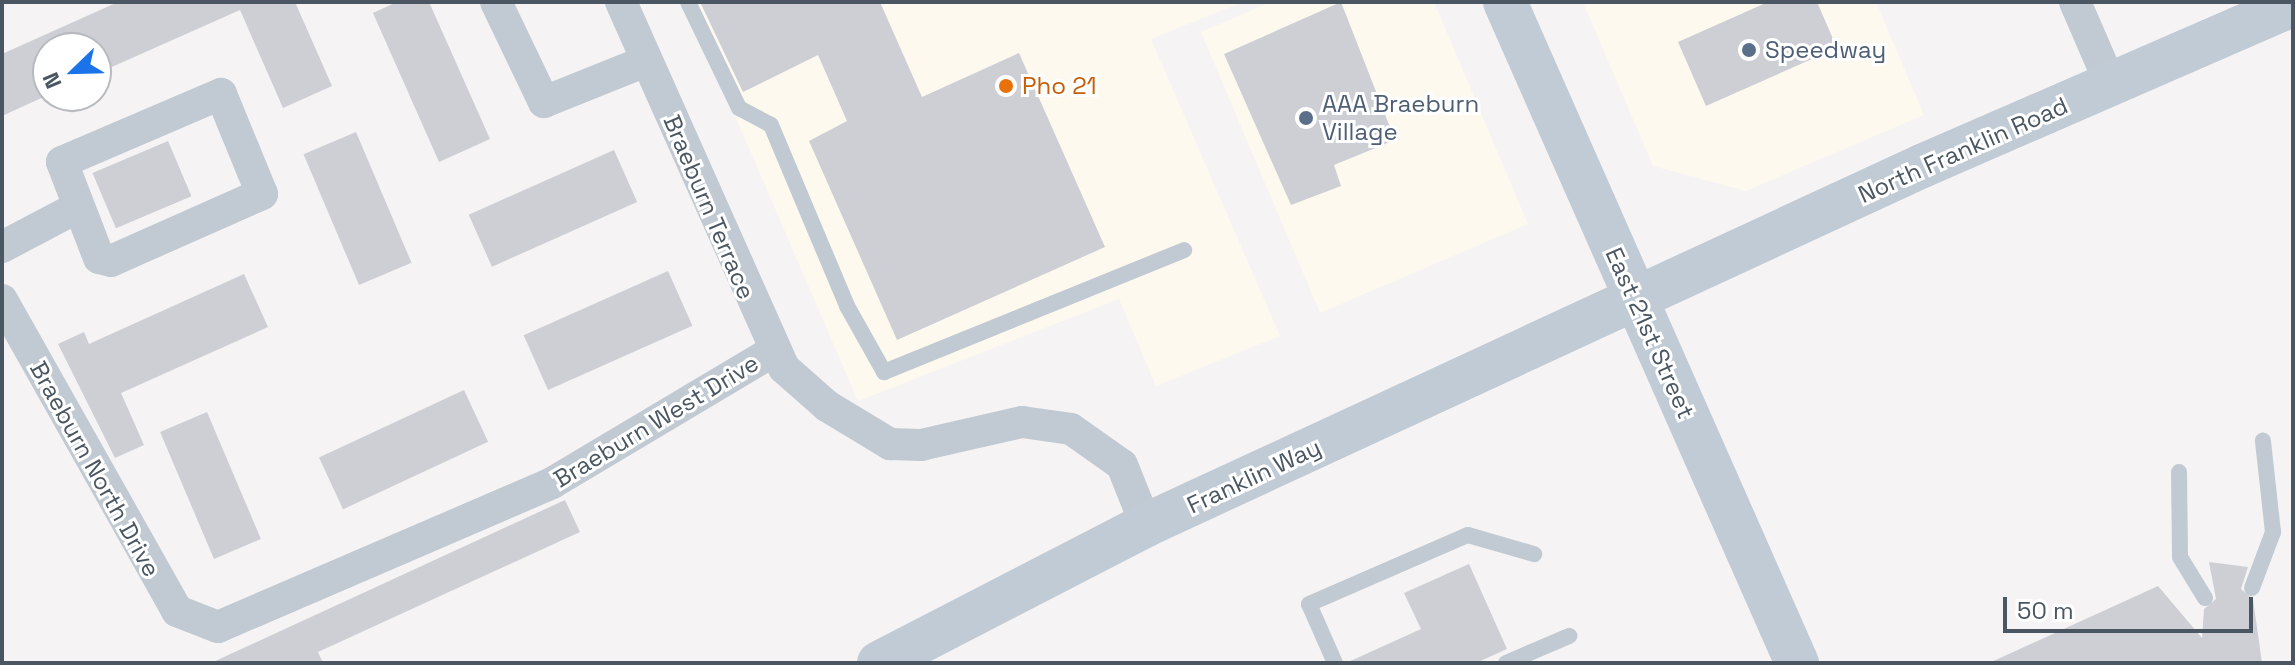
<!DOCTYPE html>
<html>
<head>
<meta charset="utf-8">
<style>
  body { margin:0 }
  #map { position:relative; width:2295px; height:665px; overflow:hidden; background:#f5f3f3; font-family:"Space Grotesk",sans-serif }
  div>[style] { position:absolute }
  .commercial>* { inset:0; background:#fdf9ef }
  .building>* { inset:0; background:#cdcfd5; transform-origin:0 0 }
  .service>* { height:16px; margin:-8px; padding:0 8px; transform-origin:8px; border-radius:8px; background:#c1cad2 }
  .minor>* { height:32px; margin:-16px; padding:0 16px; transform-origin:16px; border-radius:16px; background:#c1cad2 }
  .secondary>* { height:44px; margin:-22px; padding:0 22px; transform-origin:22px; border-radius:22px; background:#c1cbd6 }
  .dots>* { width:22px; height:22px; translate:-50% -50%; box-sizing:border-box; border:4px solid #fff; border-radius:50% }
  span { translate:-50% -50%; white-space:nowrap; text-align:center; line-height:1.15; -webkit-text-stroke:6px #fff; paint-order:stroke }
  .service-label { font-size:24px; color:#4e5e75 }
  .left { translate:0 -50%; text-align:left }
  .food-label { font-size:24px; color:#c56008 }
  .street-label { font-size:24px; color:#4a5661 }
  .frame { position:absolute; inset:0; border:4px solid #4a5661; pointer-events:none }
  .north { position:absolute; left:32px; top:32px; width:80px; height:80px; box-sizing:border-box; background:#fff; border:2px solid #b7bbc0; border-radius:50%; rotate:247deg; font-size:22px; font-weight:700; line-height:32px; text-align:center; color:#4a5661 }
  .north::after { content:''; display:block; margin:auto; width:28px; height:36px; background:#1a73e8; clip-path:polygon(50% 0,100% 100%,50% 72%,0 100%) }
  .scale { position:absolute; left:2003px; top:597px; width:250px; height:36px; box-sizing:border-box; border:4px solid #4a5661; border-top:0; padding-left:10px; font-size:24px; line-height:28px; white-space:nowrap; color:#4a5661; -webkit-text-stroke:6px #fff; paint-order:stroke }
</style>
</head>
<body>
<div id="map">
  <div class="commercial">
    <i style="clip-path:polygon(686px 2px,1243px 2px,1151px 39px,1280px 336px,1156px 386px,1119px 299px,858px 401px)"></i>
    <i style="clip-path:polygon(1271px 2px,1434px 2px,1528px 224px,1320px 313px,1201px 32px)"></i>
    <i style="clip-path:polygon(1583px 2px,1876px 2px,1924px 115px,1746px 191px,1653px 166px)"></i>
  </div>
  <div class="building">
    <i style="clip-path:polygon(118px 2px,295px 2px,332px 86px,283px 108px,240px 10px,96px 74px,96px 48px,48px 48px,48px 95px,2px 116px,2px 54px)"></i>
    <i style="clip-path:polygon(397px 2px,429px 2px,490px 139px,439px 162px,373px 13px)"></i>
    <i style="clip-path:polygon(700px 2px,880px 2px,922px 97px,1019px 53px,1105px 247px,897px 340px,809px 141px,847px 121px,818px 55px,743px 92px)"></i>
    <i style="clip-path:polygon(1341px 2px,1395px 140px,1334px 165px,1341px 186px,1291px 205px,1224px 54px)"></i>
    <i style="clip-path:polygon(1768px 2px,1817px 2px,1837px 48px,1706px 106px,1678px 42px)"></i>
    <i style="left:356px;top:132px;width:142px;height:57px;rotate:67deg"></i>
    <i style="left:168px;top:141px;width:60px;height:82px;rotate:67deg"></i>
    <i style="left:614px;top:150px;width:57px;height:159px;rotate:66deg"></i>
    <i style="left:668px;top:271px;width:60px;height:158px;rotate:66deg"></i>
    <i style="clip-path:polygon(244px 274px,268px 327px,121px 393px,144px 445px,115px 458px,58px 344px,84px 332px,89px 344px)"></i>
    <i style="left:464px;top:390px;width:57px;height:160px;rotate:65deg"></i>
    <i style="left:207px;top:412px;width:138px;height:51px;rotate:67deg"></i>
    <i style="clip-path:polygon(565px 500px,580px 532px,318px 652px,323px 663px,211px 663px)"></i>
    <i style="clip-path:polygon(2209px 562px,2248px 567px,2241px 589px,2253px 599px,2262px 663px,1989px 663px,2158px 586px,2202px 638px,2204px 609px,2216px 599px)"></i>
    <i style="clip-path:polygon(1469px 564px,1507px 649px,1476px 663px,1346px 663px,1421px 629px,1404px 593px)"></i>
  </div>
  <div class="service">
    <i style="left:688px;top:2px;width:118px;rotate:64.3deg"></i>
    <i style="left:739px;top:108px;width:36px;rotate:28deg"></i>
    <i style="left:771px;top:125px;width:196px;rotate:67.2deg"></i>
    <i style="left:847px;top:306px;width:76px;rotate:60.7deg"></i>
    <i style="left:884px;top:372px;width:324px;rotate:-22.1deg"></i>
    <i style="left:2179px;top:472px;width:85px;rotate:89.3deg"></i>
    <i style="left:2180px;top:557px;width:48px;rotate:58.6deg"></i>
    <i style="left:2252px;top:588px;width:60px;rotate:-69.4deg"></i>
    <i style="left:2273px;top:532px;width:92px;rotate:-96.3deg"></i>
    <i style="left:1335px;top:663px;width:64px;rotate:-113.8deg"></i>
    <i style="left:1309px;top:604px;width:173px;rotate:-23.5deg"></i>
    <i style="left:1468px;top:535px;width:69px;rotate:16.1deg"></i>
    <i style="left:1506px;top:663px;width:69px;rotate:-23.2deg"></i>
  </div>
  <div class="minor">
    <i style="left:496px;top:2px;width:111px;rotate:64.4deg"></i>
    <i style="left:544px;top:102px;width:110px;rotate:-21.9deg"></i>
    <i style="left:621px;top:2px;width:401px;rotate:66deg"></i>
    <i style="left:784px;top:368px;width:57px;rotate:41.5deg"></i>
    <i style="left:827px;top:406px;width:74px;rotate:31.1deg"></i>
    <i style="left:890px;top:444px;width:31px;rotate:2deg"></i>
    <i style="left:921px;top:445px;width:104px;rotate:-12.8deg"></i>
    <i style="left:1022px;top:422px;width:49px;rotate:8.1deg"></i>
    <i style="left:1071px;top:429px;width:62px;rotate:35.2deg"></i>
    <i style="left:1122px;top:465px;width:65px;rotate:68.2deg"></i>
    <i style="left:2075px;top:2px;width:90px;rotate:66.6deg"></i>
    <i style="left:221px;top:94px;width:108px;rotate:67.7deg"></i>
    <i style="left:262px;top:194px;width:165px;rotate:156.1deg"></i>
    <i style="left:111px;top:261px;width:12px;rotate:-166deg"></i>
    <i style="left:99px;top:258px;width:103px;rotate:-111.1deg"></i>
    <i style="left:62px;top:162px;width:173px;rotate:-23.2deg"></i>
    <i style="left:2px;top:247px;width:84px;rotate:-27.8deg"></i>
    <i style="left:2px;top:300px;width:357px;rotate:60.6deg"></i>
    <i style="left:177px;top:611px;width:44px;rotate:21.3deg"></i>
    <i style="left:218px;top:627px;width:364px;rotate:-23.3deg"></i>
    <i style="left:552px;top:483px;width:256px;rotate:-30.8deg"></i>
  </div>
  <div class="secondary">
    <i style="left:1505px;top:2px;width:723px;rotate:66.17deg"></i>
    <i style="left:879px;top:663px;width:301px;rotate:-27.3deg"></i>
    <i style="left:1146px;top:525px;width:855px;rotate:-24.83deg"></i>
    <i style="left:1922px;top:166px;width:404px;rotate:-23.5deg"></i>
  </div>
  <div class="dots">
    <i style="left:1749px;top:50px;background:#5c6f8a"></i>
    <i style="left:1006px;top:86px;background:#e8710a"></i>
    <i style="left:1306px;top:118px;background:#5c6f8a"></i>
  </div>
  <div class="service-label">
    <span class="left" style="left:1765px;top:50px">Speedway</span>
    <span class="left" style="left:1322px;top:118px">AAA Braeburn<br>Village</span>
  </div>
  <div class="food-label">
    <span class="left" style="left:1022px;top:86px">Pho 21</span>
  </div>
  <div class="street-label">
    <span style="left:1963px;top:150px;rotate:-24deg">North Franklin Road</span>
    <span style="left:709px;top:207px;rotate:67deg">Braeburn Terrace</span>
    <span style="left:1650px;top:333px;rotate:66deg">East 21st Street</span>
    <span style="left:656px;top:421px;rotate:-31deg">Braeburn West Drive</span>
    <span style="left:95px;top:469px;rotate:61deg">Braeburn North Drive</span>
    <span style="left:1254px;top:476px;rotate:-25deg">Franklin Way</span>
  </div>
  <div class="frame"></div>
  <div class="north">N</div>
  <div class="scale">50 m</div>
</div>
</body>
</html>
